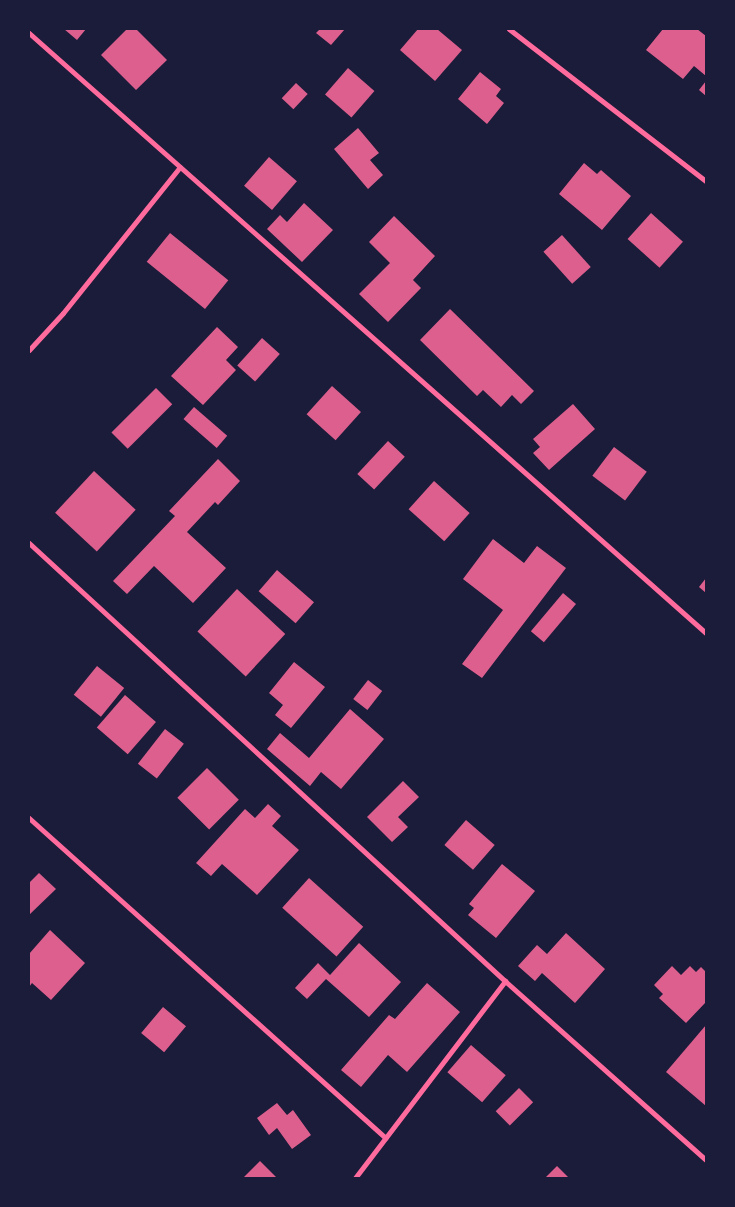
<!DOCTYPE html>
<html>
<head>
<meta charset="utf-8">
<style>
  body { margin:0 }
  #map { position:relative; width:735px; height:1207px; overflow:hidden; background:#1b1b3a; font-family:Inter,sans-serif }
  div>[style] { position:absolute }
  .building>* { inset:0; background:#dd5f8e; transform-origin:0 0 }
  .minor>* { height:5px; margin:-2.5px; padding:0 2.5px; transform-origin:2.5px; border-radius:2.5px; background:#ff6b9d }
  span { translate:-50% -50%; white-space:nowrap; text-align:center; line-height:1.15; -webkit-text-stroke:4px #1b1b3a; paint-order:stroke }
  .frame { position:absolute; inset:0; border:30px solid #1b1b3a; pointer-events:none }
</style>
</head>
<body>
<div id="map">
  <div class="building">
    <i style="clip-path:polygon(64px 29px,86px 29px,77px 40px)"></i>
    <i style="clip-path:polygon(127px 29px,136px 29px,167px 60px,136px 90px,101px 55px)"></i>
    <i style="clip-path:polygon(320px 29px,345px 29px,331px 45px,316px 33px)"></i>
    <i style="clip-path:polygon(418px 29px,437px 29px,462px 50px,435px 81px,400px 50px)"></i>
    <i style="clip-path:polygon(663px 29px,697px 29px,706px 36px,706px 76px,694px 66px,683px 79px,646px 50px)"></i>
    <i style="left:348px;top:68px;width:35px;height:35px;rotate:41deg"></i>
    <i style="clip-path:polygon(480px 72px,501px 89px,496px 96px,504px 103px,487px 124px,458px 99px)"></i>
    <i style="clip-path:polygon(706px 81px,706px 96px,699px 90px)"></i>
    <i style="left:296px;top:83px;width:16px;height:21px;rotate:43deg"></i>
    <i style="clip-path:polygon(358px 128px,379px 153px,370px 160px,383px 175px,368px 189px,334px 149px)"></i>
    <i style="left:269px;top:157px;width:37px;height:38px;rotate:41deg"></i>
    <i style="clip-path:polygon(584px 163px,597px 174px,601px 170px,631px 196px,602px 230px,559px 194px)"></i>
    <i style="clip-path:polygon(304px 203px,333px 230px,302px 262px,267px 229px,280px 215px,287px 222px)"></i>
    <i style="left:651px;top:213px;width:43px;height:35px;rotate:42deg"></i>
    <i style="clip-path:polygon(394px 216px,435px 256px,413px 280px,421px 288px,388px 322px,359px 294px,390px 263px,369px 242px)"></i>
    <i style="left:170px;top:233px;width:75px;height:37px;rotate:39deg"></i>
    <i style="left:562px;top:235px;width:43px;height:25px;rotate:48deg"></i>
    <i style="clip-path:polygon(450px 309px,534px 391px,521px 404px,512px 395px,501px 407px,483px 390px,477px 396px,420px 340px)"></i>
    <i style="clip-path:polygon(217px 327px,238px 347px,226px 360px,236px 370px,203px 405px,171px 376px)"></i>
    <i style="left:262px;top:338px;width:24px;height:37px;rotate:42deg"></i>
    <i style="left:332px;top:386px;width:39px;height:38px;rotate:42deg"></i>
    <i style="left:156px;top:388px;width:23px;height:63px;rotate:45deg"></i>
    <i style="clip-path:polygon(573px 404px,595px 429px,549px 470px,533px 453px,540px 447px,533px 439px)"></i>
    <i style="left:194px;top:407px;width:44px;height:16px;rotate:41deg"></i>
    <i style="left:388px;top:441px;width:23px;height:45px;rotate:43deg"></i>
    <i style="left:614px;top:447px;width:41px;height:36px;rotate:37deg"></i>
    <i style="clip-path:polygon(218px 459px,240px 481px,218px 505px,215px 502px,187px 532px,226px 568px,193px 603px,154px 566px,127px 594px,113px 581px,175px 516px,169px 511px)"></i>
    <i style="left:94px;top:471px;width:57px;height:57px;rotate:43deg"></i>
    <i style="left:434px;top:481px;width:48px;height:38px;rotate:42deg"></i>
    <i style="clip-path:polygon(493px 539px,524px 563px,537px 546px,566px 568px,482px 678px,462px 664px,503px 610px,463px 579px)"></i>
    <i style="left:277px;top:570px;width:49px;height:28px;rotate:41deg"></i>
    <i style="clip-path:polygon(706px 578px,706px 593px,699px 587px)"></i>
    <i style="left:237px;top:589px;width:66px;height:58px;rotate:43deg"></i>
    <i style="left:563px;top:593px;width:17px;height:50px;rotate:40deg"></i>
    <i style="clip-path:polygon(294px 662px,325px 687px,291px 728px,275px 715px,283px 705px,269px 693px)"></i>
    <i style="left:97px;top:666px;width:35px;height:37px;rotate:39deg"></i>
    <i style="left:368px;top:680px;width:18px;height:24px;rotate:38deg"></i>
    <i style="left:125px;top:695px;width:41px;height:43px;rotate:41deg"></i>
    <i style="clip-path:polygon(350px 709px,384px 739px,341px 789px,321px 772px,310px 786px,267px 749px,280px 733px,309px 758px)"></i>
    <i style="left:165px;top:729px;width:24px;height:44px;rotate:38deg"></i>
    <i style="left:207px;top:768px;width:45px;height:42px;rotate:45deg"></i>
    <i style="clip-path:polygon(403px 781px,419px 797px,398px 817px,408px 827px,392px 842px,367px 817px)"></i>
    <i style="clip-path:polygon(268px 804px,281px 816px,272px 826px,299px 850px,257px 895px,222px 864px,211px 876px,196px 863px,245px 809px,255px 818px)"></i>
    <i style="left:466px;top:820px;width:38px;height:33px;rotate:41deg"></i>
    <i style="clip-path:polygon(502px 864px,535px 891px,496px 938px,468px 915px,474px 908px,469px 904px)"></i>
    <i style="clip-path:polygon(39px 873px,56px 889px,29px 915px,29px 883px)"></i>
    <i style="left:309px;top:878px;width:73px;height:40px;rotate:42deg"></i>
    <i style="clip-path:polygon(50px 930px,85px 963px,51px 1000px,32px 983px,29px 987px,29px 954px)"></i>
    <i style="clip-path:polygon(566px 933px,605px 969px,575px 1003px,542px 973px,535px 981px,518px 966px,537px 945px,547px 954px)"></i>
    <i style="clip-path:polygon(359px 943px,401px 982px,369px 1017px,326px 979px,307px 999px,295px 988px,318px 963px,330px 975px)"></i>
    <i style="clip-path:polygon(672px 966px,681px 975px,690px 966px,696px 972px,701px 967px,706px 972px,706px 1002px,686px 1023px,659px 998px,663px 994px,654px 985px)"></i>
    <i style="clip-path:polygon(427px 983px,460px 1012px,407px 1072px,388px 1055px,361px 1087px,341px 1070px,389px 1015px,395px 1019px)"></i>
    <i style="left:163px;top:1007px;width:30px;height:34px;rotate:40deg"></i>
    <i style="clip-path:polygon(706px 1025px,706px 1106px,666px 1072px)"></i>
    <i style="left:471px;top:1045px;width:46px;height:36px;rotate:41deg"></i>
    <i style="left:519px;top:1088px;width:20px;height:33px;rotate:45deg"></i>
    <i style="clip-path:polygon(277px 1103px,287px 1115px,293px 1110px,311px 1135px,292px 1149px,277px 1128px,269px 1135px,257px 1118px)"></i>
    <i style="clip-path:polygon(260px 1161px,277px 1178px,243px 1178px)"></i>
    <i style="clip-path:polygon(557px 1166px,569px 1178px,545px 1178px)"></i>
  </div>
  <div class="minor">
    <i style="left:509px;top:29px;width:249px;rotate:37.7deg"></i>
    <i style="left:29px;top:33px;width:905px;rotate:41.55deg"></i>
    <i style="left:29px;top:350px;width:50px;rotate:-47.4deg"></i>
    <i style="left:63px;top:313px;width:187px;rotate:-51.3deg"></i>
    <i style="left:29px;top:543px;width:647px;rotate:42.62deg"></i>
    <i style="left:505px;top:981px;width:269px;rotate:41.7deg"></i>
    <i style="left:29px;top:818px;width:479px;rotate:41.9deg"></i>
    <i style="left:355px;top:1178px;width:248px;rotate:-52.7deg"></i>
  </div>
  <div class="frame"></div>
</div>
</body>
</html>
